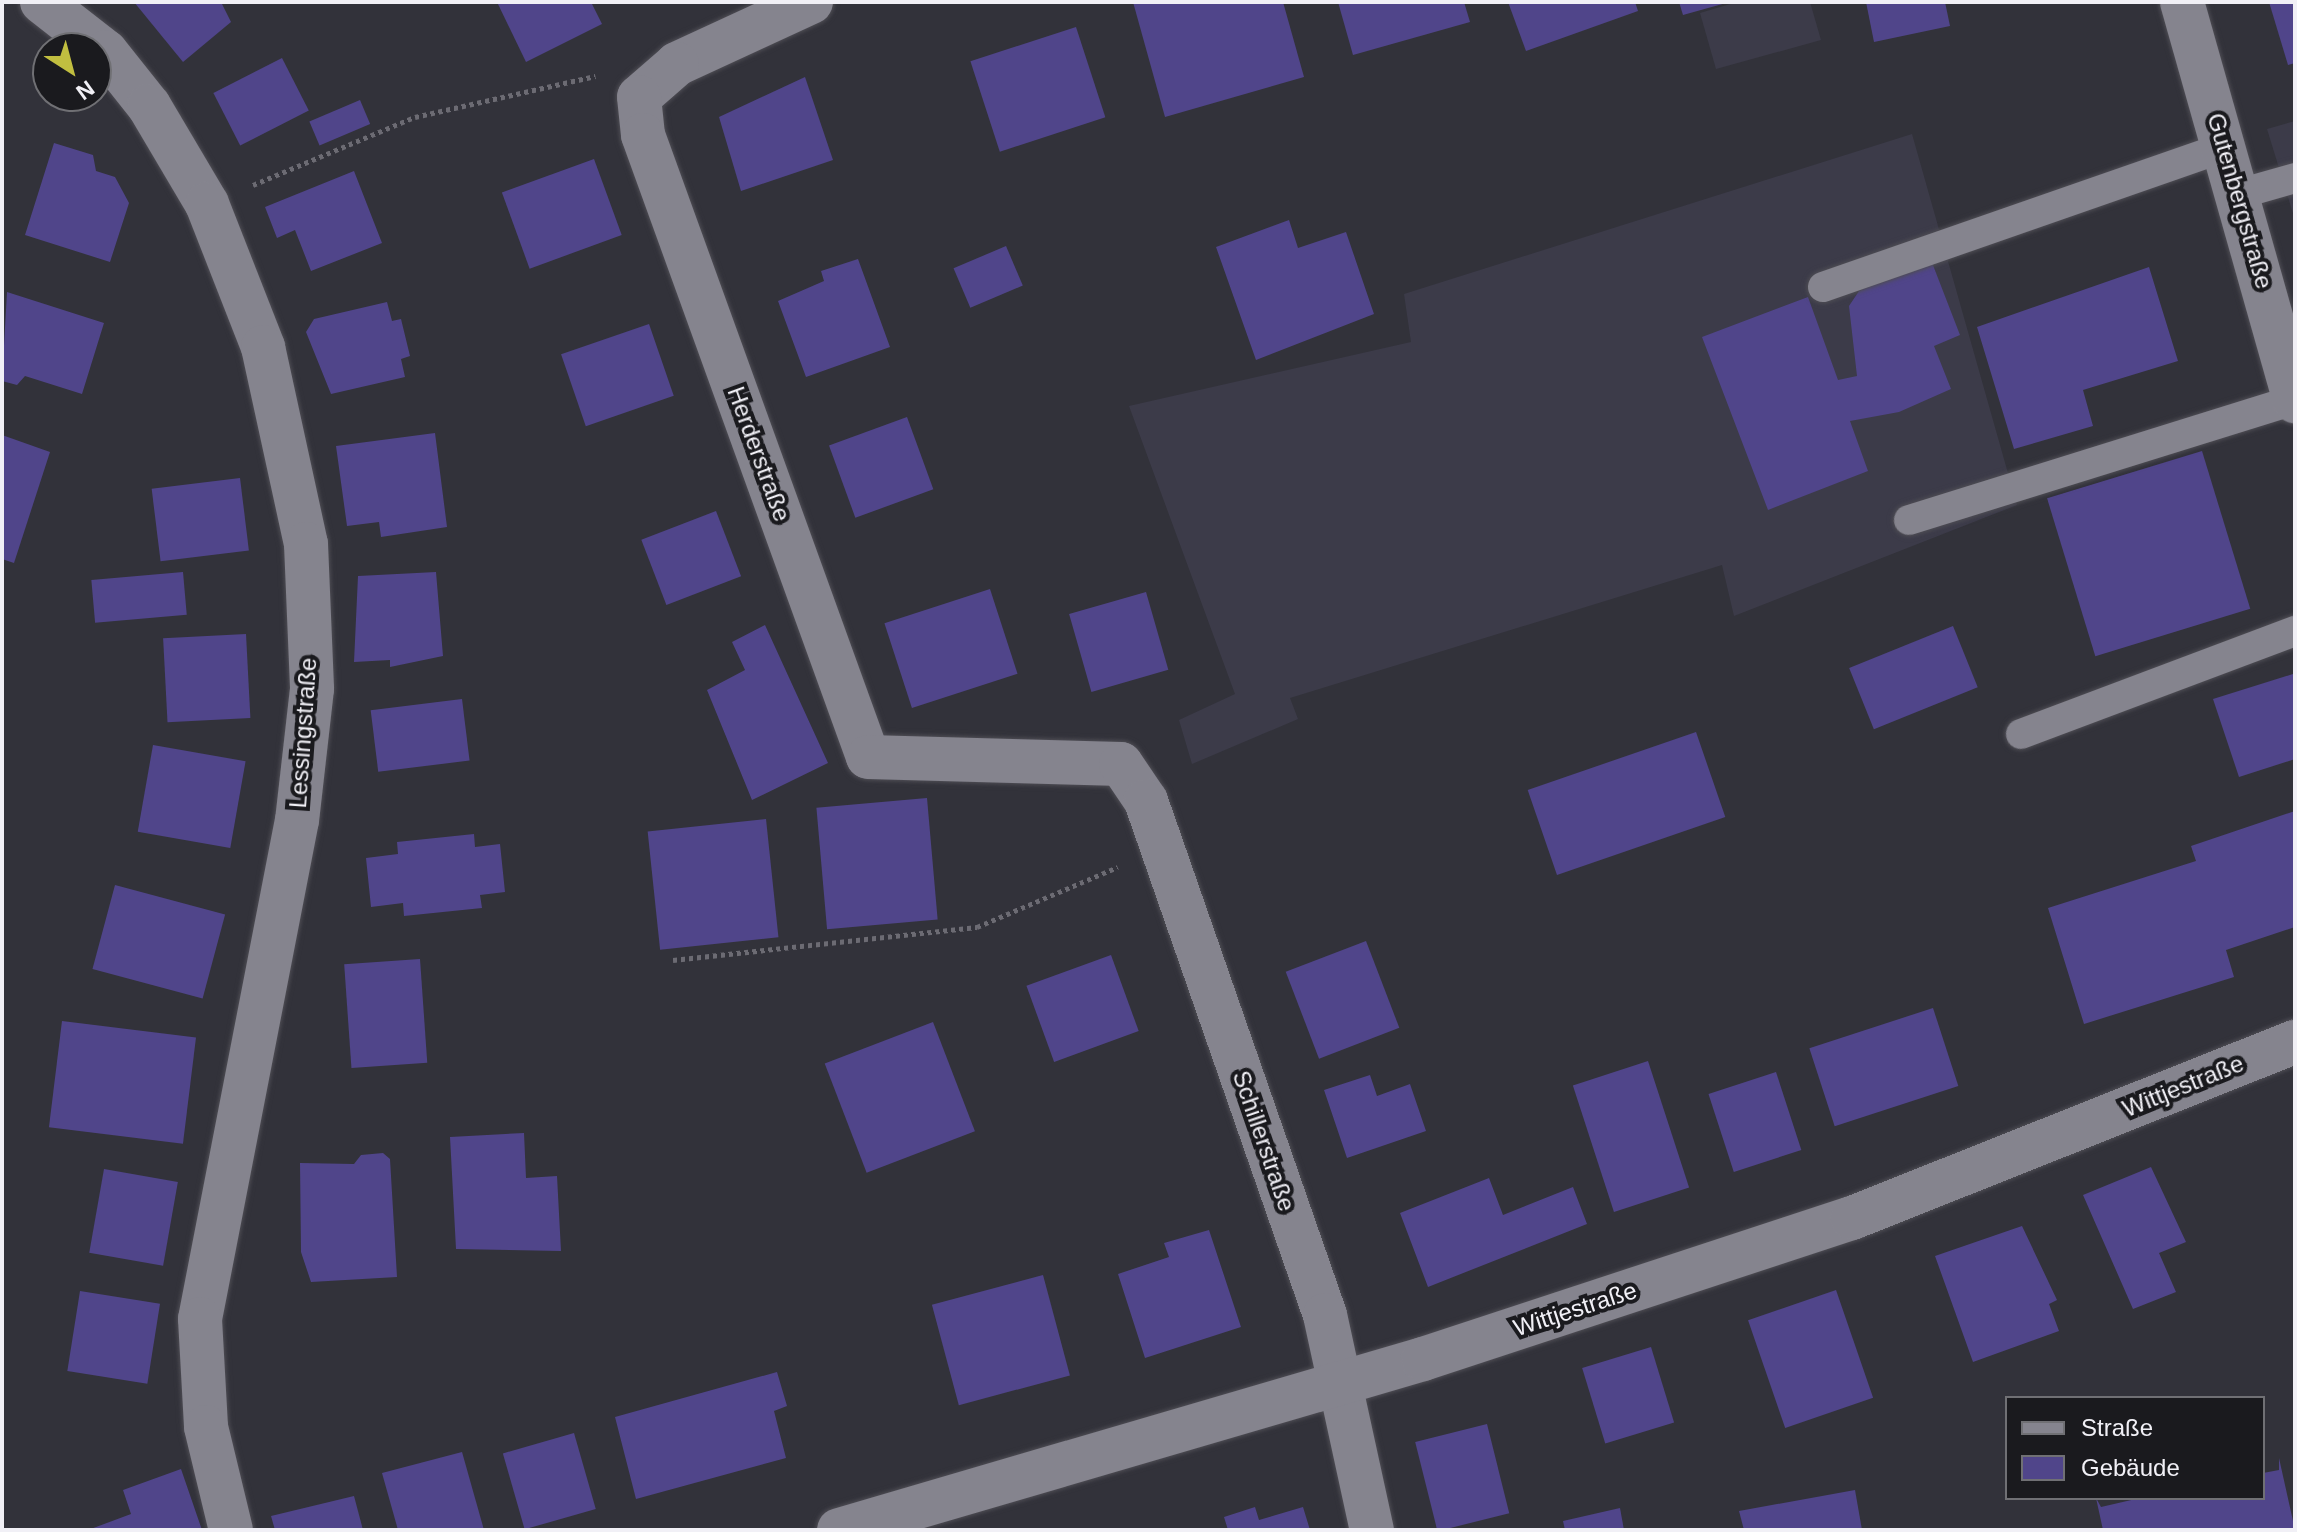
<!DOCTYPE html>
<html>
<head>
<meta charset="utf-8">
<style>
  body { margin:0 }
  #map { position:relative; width:2297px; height:1532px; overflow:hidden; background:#32323a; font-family:Helvetica,sans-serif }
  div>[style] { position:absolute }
  .built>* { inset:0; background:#3c3b49 }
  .building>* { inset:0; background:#50458a; transform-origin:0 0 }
  .path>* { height:5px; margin-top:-2.5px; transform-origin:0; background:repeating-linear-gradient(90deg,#6c6b73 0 4px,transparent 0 8px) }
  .roads { filter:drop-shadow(0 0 2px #4e4d54) drop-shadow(0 0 2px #4e4d54) }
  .service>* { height:30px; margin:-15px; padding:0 15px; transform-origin:15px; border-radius:15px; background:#85848e }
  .minor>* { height:44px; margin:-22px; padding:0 22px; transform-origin:22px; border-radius:22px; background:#85848e }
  span { translate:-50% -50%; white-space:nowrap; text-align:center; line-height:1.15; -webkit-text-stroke:8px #1a1a1e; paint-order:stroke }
  .street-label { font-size:24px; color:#f1f0f6 }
  .frame { position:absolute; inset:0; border:4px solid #f1f0f6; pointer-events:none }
  .legend { position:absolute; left:2005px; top:1396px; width:260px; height:104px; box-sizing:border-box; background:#1a1a1e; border:2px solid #707074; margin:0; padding:10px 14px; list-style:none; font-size:24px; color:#f1f0f6 }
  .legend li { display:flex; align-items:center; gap:16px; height:40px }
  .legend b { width:40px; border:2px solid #707074 }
  .north { position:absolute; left:32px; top:32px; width:80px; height:80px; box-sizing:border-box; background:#1a1a1e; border:2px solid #707074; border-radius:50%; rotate:144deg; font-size:22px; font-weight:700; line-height:32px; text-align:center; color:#f1f0f6 }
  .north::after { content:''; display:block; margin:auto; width:28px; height:36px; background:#c1be40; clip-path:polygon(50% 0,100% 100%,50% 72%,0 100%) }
</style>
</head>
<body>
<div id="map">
  <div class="built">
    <i style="clip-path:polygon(1737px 2px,1810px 2px,1821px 40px,1716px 69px,1700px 13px)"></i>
    <i style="clip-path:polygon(2295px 121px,2295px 220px,2267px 129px)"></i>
    <i style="clip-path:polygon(1912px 134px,2017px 505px,1734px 616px,1722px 565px,1290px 698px,1298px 719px,1192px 764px,1179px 720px,1235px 694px,1129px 406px,1411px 342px,1404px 294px)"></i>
  </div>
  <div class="building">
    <i style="clip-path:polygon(134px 2px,221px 2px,231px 22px,183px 62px)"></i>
    <i style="clip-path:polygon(497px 2px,591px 2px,602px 24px,526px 62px)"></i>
    <i style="clip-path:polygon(1133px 2px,1283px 2px,1304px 77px,1165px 117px)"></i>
    <i style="clip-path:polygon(1338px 2px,1464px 2px,1470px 22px,1353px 55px)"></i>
    <i style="clip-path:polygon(1508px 2px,1635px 2px,1638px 11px,1526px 51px)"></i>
    <i style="clip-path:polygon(1679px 2px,1726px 2px,1726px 3px,1683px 15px)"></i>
    <i style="clip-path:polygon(1866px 2px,1945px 2px,1950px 26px,1874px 42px)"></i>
    <i style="clip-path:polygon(2269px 2px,2295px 2px,2295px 63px,2288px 65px)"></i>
    <i style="left:1076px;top:27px;width:95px;height:111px;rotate:72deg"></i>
    <i style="left:282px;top:58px;width:59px;height:77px;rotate:63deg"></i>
    <i style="clip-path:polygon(805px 77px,833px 160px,741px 191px,719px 117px)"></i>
    <i style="left:360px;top:100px;width:26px;height:55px;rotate:67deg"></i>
    <i style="clip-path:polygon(54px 143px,93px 155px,96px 171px,115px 177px,129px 203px,110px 262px,25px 235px)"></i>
    <i style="left:594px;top:159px;width:81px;height:98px;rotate:70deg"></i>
    <i style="clip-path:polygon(354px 171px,382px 243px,311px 271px,295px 230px,277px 238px,265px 207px)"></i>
    <i style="clip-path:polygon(1289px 220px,1298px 248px,1346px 232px,1374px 314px,1256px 360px,1216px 247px)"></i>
    <i style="left:1006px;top:246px;width:43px;height:57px;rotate:67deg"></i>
    <i style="clip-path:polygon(858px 259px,890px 347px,806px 377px,778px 301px,824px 281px,821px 271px)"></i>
    <i style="clip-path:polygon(1931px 260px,1960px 335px,1934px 346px,1951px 389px,1899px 412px,1850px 421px,1868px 471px,1768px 510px,1702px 337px,1808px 297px,1838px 380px,1857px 376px,1849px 306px,1859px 291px)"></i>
    <i style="clip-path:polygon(2149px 267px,2178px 361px,2083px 390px,2093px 426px,2014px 449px,1977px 327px)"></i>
    <i style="clip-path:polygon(7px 292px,104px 323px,82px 394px,25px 376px,17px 385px,2px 381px)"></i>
    <i style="clip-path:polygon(387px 302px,392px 321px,401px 319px,410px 356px,401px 359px,405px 377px,331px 394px,306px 332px,314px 319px)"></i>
    <i style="left:649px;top:324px;width:76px;height:93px;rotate:71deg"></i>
    <i style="left:907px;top:417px;width:77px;height:83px;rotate:70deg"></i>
    <i style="clip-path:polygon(435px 433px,447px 527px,381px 537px,379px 522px,347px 526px,336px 446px)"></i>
    <i style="clip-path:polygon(2px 435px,50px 452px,14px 563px,2px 559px)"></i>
    <i style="left:2202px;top:451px;width:165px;height:162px;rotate:73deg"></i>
    <i style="left:240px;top:478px;width:73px;height:89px;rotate:83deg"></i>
    <i style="left:716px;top:511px;width:70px;height:80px;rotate:69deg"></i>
    <i style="left:183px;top:572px;width:43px;height:92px;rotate:85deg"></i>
    <i style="clip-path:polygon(436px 572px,443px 656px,390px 667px,390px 660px,354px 662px,358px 576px)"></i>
    <i style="left:990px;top:589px;width:89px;height:111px;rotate:72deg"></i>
    <i style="left:1146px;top:592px;width:81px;height:80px;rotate:74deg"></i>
    <i style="clip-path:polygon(765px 625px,828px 763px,752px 800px,707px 690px,745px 670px,732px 642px)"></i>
    <i style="left:1953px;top:626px;width:66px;height:112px;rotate:68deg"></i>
    <i style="left:246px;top:634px;width:84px;height:83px;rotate:87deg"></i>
    <i style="clip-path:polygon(2293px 674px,2295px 759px,2239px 777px,2213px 699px)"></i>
    <i style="left:462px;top:699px;width:62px;height:92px;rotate:83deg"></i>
    <i style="left:1696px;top:732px;width:90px;height:178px;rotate:71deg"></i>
    <i style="left:153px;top:745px;width:94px;height:88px;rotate:10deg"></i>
    <i style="left:927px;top:798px;width:122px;height:111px;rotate:85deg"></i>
    <i style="clip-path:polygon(2295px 811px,2295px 927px,2226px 950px,2234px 977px,2084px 1024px,2048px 908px,2196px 861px,2191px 846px)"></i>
    <i style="left:766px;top:819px;width:119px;height:119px;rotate:84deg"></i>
    <i style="clip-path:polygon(474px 834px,475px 847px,500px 844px,505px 892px,480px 895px,482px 908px,404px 916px,403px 903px,371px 907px,366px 858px,398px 854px,397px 842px)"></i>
    <i style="left:115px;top:885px;width:114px;height:87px;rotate:15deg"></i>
    <i style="left:1366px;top:941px;width:93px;height:86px;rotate:69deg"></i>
    <i style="left:1111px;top:955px;width:81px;height:90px;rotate:70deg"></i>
    <i style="left:420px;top:959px;width:104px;height:76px;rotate:86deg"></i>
    <i style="left:1933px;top:1008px;width:82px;height:130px;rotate:72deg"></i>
    <i style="left:62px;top:1021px;width:135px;height:107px;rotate:7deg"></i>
    <i style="left:933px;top:1022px;width:117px;height:116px;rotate:69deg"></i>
    <i style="left:1648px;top:1061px;width:133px;height:79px;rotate:72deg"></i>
    <i style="left:1776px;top:1072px;width:82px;height:71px;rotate:72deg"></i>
    <i style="clip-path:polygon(1370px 1075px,1377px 1096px,1410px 1084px,1426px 1131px,1347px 1158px,1324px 1090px)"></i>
    <i style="clip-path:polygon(524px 1133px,526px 1178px,557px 1176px,561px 1251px,456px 1249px,450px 1137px)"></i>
    <i style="clip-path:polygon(383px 1153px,390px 1159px,397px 1277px,311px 1282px,301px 1252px,300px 1163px,354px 1164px,361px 1155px)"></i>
    <i style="clip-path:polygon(2151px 1167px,2186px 1242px,2159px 1253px,2176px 1292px,2133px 1309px,2083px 1195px)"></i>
    <i style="left:104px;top:1169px;width:75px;height:85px;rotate:10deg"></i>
    <i style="clip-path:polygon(1489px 1178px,1503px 1215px,1573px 1187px,1587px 1224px,1428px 1287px,1400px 1213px)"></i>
    <i style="clip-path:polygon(2022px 1226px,2057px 1300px,2049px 1304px,2059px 1331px,1973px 1362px,1935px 1256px)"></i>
    <i style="clip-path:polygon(1209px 1230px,1241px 1327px,1145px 1358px,1118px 1274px,1169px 1257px,1164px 1243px)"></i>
    <i style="left:1043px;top:1275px;width:104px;height:115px;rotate:75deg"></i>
    <i style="left:1836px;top:1290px;width:114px;height:93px;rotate:71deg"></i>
    <i style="left:80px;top:1291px;width:81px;height:81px;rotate:9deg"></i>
    <i style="left:1651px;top:1347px;width:79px;height:72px;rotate:73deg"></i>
    <i style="clip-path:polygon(777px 1372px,787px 1406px,774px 1411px,786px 1458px,636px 1499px,615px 1417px)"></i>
    <i style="left:1487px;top:1424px;width:92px;height:74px;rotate:76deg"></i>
    <i style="left:574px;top:1433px;width:79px;height:74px;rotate:74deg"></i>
    <i style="clip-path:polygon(462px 1452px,484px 1530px,398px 1530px,382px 1473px)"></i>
    <i style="clip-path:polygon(2279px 1458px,2295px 1530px,2103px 1530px,2096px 1498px,2101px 1507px,2140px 1498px,2263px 1498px,2263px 1473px,2279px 1470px)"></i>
    <i style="clip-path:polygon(181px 1469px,202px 1530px,88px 1530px,131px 1514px,123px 1490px)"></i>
    <i style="clip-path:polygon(1855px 1490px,1862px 1530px,1744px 1530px,1739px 1511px)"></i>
    <i style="clip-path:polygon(354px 1496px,363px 1530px,275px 1530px,271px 1516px)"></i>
    <i style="clip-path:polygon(1255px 1507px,1259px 1520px,1303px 1507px,1310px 1530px,1228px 1530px,1224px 1517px)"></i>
    <i style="clip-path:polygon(1620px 1508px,1624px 1530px,1565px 1530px,1563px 1521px)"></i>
  </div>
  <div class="path">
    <i style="left:253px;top:185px;width:176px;rotate:-22.8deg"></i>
    <i style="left:415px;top:117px;width:185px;rotate:-12.8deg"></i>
    <i style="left:673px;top:960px;width:306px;rotate:-6.2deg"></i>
    <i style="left:977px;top:927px;width:153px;rotate:-23.1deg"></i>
  </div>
  <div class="roads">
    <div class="service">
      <i style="left:2239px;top:194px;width:58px;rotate:-15.9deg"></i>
      <i style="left:1823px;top:287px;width:426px;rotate:-19.2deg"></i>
      <i style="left:1909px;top:520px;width:404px;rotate:-17.3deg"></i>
      <i style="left:2021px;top:734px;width:293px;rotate:-20.6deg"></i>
    </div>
    <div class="minor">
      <i style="left:42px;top:2px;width:81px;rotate:38deg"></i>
      <i style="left:106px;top:52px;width:69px;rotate:51.5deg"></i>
      <i style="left:149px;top:106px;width:114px;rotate:59.4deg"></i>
      <i style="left:207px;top:204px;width:154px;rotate:68.6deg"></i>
      <i style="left:263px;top:347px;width:202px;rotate:77.7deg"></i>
      <i style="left:306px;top:544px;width:145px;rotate:87.6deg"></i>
      <i style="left:312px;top:689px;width:132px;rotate:96.5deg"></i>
      <i style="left:297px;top:820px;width:508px;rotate:101deg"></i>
      <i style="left:200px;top:1319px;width:108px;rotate:86.8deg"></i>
      <i style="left:206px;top:1427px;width:106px;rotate:76.4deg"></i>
      <i style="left:811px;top:2px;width:148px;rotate:155.2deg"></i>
      <i style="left:677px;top:64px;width:50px;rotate:139deg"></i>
      <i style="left:639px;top:97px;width:38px;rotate:84deg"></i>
      <i style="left:643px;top:135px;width:661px;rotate:70.11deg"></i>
      <i style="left:868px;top:757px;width:253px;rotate:1.6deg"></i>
      <i style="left:1121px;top:764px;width:45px;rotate:56deg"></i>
      <i style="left:1146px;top:801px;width:544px;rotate:70.8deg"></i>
      <i style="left:1325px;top:1315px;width:220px;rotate:77.7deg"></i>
      <i style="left:2182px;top:2px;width:415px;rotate:74.2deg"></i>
      <i style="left:839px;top:1530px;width:609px;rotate:-16.32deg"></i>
      <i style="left:1423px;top:1359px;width:452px;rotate:-18.2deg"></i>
      <i style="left:1852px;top:1218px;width:477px;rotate:-21.7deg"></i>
    </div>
  </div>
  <div class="street-label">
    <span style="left:2240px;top:201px;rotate:74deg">Gutenbergstraße</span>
    <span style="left:759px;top:454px;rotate:70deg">Herderstraße</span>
    <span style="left:303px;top:733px;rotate:-86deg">Lessingstraße</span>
    <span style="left:2183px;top:1086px;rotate:-22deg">Wittjestraße</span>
    <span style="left:1264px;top:1141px;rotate:71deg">Schillerstraße</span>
    <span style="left:1575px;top:1309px;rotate:-18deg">Wittjestraße</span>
  </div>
  <div class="frame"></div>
  <ul class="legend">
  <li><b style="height:10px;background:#85848e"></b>Straße</li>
  <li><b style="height:22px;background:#50458a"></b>Gebäude</li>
  </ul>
  <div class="north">N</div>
</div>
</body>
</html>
